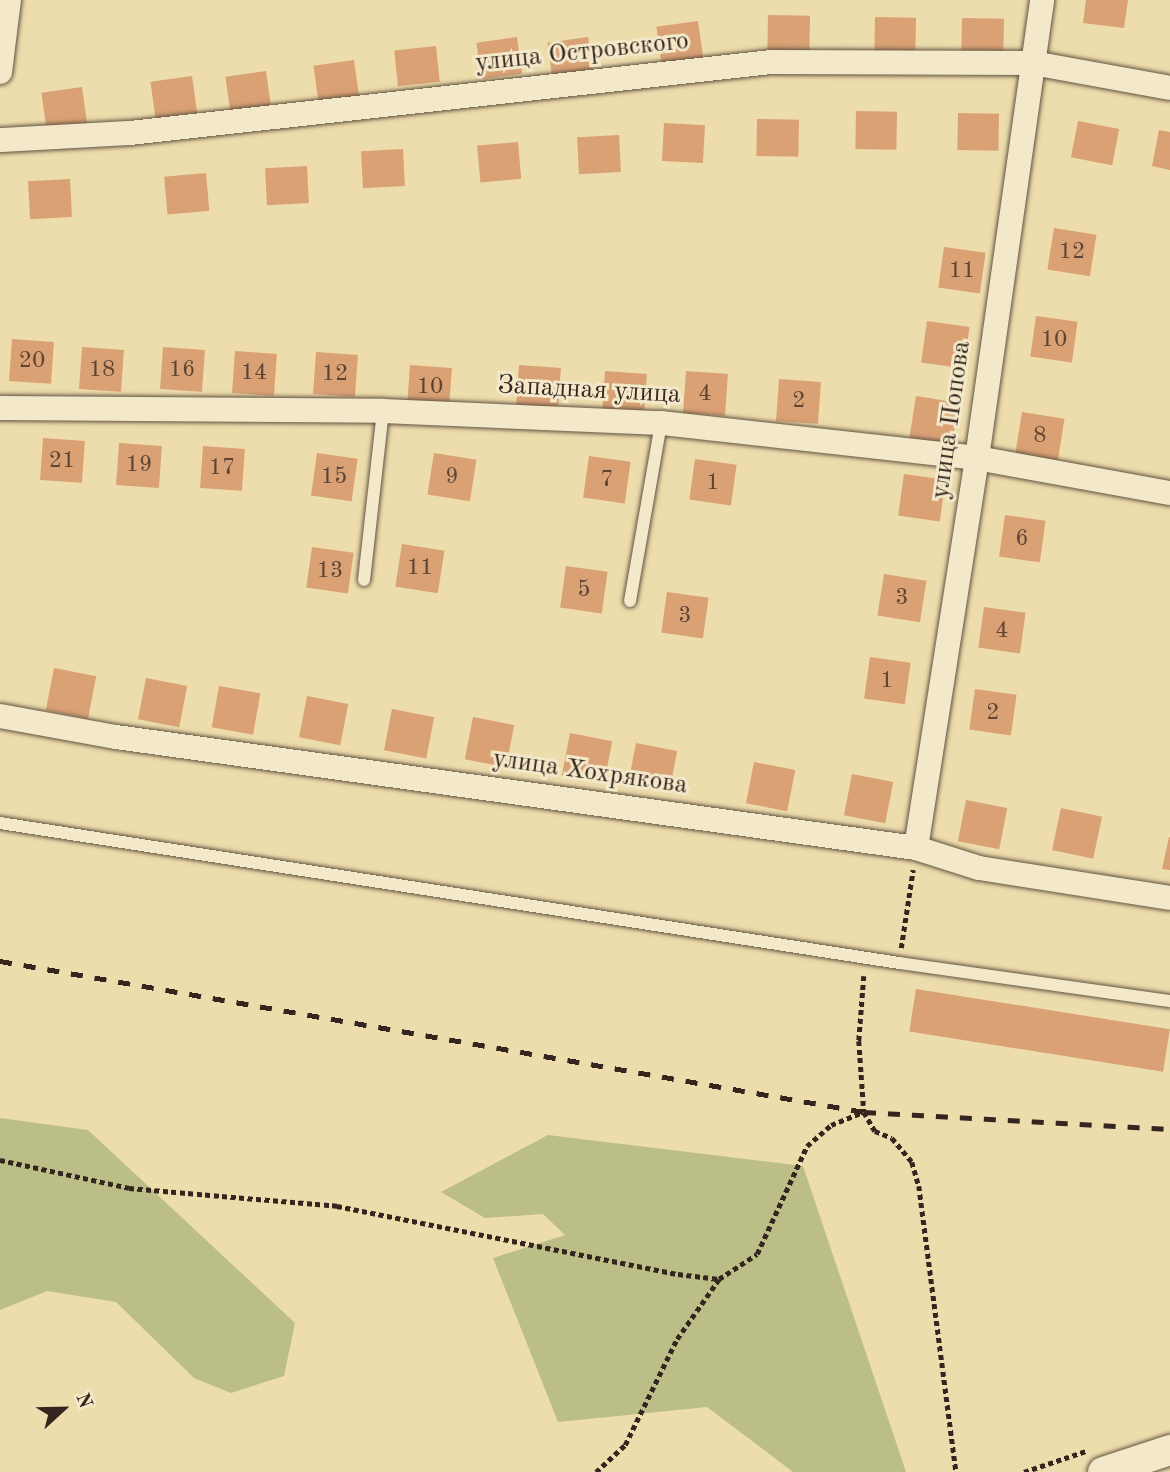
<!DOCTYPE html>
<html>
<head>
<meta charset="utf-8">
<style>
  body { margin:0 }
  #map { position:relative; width:1170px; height:1472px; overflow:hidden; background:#eddcac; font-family:"Old Standard TT",serif }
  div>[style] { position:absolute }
  .green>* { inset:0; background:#bbbf87 }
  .building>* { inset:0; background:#d9a174; transform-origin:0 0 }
  .path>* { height:4.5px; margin-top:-2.25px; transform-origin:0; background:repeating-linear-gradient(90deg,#34251e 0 5px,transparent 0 8.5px) }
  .roads { filter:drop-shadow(0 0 2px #625342) drop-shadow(0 0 2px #625342) }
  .service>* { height:12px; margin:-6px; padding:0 6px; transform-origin:6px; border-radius:6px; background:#f3e8c9 }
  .minor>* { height:24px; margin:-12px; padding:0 12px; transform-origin:12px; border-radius:12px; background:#f3e8c9 }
  .tertiary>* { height:30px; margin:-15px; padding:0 15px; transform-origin:15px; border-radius:15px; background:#f3e8c9 }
  .rail>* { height:5px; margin-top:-2.5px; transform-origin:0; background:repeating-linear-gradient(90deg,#34251e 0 12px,transparent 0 24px) }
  span { translate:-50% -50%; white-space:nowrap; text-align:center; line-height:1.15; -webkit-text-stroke:6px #f3e8c9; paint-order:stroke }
  .number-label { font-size:23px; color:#5d4434 }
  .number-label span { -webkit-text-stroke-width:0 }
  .street-label { font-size:26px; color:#34251e }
  .north { position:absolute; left:28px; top:1374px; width:70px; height:70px; -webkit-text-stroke:5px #f3e8c9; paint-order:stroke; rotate:68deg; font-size:19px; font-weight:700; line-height:28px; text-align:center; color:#34251e }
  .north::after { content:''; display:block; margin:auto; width:24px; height:32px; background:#34251e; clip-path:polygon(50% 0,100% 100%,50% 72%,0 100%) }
</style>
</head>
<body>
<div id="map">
  <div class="green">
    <i style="clip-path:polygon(0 1118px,88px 1130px,295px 1323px,284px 1376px,231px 1393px,194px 1378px,116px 1302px,47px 1291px,0 1310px)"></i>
    <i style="clip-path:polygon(548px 1135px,803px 1166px,906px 1472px,793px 1472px,707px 1407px,558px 1422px,493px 1258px,565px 1235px,543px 1214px,485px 1218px,441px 1192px)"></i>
  </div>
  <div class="building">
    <i style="clip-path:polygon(1086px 0,1128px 0,1124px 28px,1083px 23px)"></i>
    <i style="left:768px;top:15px;width:42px;height:37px;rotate:1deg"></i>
    <i style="left:875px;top:17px;width:41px;height:38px;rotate:1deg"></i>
    <i style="left:962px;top:18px;width:42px;height:37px;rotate:1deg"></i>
    <i style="left:698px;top:21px;width:37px;height:42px;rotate:82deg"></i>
    <i style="left:517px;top:37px;width:37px;height:41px;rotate:82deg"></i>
    <i style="left:588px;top:37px;width:37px;height:41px;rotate:82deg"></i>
    <i style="left:436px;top:46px;width:36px;height:42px;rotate:84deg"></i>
    <i style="left:354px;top:60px;width:37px;height:41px;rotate:82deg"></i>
    <i style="left:266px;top:71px;width:37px;height:41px;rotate:82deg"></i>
    <i style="left:192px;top:76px;width:37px;height:42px;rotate:82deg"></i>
    <i style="left:82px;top:87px;width:37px;height:41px;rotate:82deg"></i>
    <i style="left:856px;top:111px;width:41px;height:38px;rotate:1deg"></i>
    <i style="left:958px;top:113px;width:41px;height:37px;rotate:1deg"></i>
    <i style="left:757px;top:119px;width:42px;height:37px;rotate:1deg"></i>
    <i style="left:1078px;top:121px;width:42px;height:37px;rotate:11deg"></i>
    <i style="left:664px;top:123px;width:41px;height:38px;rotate:3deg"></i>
    <i style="clip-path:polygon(1159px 130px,1170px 132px,1170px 170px,1152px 166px)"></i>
    <i style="left:619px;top:135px;width:37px;height:42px;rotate:87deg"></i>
    <i style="left:518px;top:142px;width:37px;height:41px;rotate:85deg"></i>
    <i style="left:403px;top:149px;width:37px;height:42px;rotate:87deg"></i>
    <i style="left:307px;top:166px;width:37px;height:42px;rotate:87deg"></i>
    <i style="left:206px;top:173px;width:38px;height:42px;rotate:85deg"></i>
    <i style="left:70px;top:179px;width:38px;height:42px;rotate:87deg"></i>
    <i style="left:1054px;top:228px;width:43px;height:42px;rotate:9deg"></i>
    <i style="left:944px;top:247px;width:42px;height:41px;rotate:8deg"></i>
    <i style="left:1036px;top:316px;width:42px;height:41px;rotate:8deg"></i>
    <i style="left:927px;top:321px;width:43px;height:42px;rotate:8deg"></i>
    <i style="left:12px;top:339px;width:42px;height:42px;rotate:4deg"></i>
    <i style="left:82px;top:347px;width:42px;height:42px;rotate:4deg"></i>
    <i style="left:163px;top:347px;width:42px;height:42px;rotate:4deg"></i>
    <i style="left:235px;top:351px;width:42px;height:42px;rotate:4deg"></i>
    <i style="left:316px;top:352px;width:42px;height:42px;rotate:4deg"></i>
    <i style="left:410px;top:365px;width:42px;height:42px;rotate:4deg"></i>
    <i style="left:519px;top:365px;width:42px;height:42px;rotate:4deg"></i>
    <i style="left:605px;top:371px;width:42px;height:42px;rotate:4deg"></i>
    <i style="left:686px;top:371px;width:42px;height:42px;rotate:4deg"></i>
    <i style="left:779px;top:379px;width:42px;height:42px;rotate:4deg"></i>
    <i style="left:916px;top:396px;width:43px;height:42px;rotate:9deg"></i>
    <i style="left:1022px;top:412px;width:43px;height:42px;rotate:9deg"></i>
    <i style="left:43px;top:438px;width:42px;height:42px;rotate:4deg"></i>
    <i style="left:119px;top:443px;width:43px;height:42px;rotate:4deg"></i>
    <i style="left:203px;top:446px;width:42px;height:42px;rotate:4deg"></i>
    <i style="left:317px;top:453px;width:41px;height:43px;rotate:8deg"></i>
    <i style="left:434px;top:453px;width:43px;height:42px;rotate:9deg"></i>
    <i style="left:589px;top:456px;width:42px;height:42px;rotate:8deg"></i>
    <i style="left:695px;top:459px;width:42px;height:41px;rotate:8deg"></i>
    <i style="left:904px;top:474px;width:42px;height:42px;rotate:8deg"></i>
    <i style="left:1005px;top:515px;width:41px;height:42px;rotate:8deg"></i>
    <i style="left:402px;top:544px;width:43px;height:43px;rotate:9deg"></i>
    <i style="left:312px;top:547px;width:42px;height:41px;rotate:8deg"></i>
    <i style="left:566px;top:566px;width:42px;height:42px;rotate:8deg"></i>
    <i style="left:884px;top:574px;width:43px;height:42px;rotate:9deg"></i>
    <i style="left:667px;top:592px;width:42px;height:41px;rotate:8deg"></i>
    <i style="left:984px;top:607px;width:42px;height:41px;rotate:8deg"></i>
    <i style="left:870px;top:657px;width:41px;height:42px;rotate:8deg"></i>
    <i style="left:54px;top:668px;width:43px;height:43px;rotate:11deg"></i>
    <i style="left:146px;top:678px;width:42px;height:42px;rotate:11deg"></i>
    <i style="left:219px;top:686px;width:42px;height:42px;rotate:10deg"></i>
    <i style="left:975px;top:689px;width:42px;height:41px;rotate:8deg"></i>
    <i style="left:307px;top:696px;width:42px;height:42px;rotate:11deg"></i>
    <i style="left:392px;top:709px;width:43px;height:42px;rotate:11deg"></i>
    <i style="left:473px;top:717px;width:42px;height:43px;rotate:11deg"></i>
    <i style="left:570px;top:733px;width:43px;height:43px;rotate:11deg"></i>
    <i style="left:636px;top:743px;width:42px;height:42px;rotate:11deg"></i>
    <i style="left:754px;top:762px;width:42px;height:42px;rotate:11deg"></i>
    <i style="left:852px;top:774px;width:42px;height:42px;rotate:11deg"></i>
    <i style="left:966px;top:800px;width:42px;height:42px;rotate:11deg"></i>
    <i style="left:1061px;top:808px;width:42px;height:43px;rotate:12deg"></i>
    <i style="clip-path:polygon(1169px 837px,1170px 837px,1170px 870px,1162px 869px)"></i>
    <i style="left:916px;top:989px;width:257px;height:43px;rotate:9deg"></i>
  </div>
  <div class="path">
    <i style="left:901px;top:948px;width:79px;rotate:-81.3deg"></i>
    <i style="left:864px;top:976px;width:65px;rotate:94.4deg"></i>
    <i style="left:859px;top:1041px;width:71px;rotate:86deg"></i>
    <i style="left:864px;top:1112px;width:22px;rotate:60deg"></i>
    <i style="left:875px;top:1131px;width:18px;rotate:22deg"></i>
    <i style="left:892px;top:1138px;width:31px;rotate:50deg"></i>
    <i style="left:912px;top:1162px;width:25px;rotate:74deg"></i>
    <i style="left:919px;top:1186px;width:288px;rotate:82.6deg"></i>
    <i style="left:0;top:1160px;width:132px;rotate:12.2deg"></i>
    <i style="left:129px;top:1188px;width:209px;rotate:4.9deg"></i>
    <i style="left:337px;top:1206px;width:348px;rotate:11.3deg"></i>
    <i style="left:678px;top:1274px;width:41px;rotate:7deg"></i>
    <i style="left:596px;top:1472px;width:40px;rotate:-43deg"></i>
    <i style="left:625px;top:1445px;width:118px;rotate:-63.9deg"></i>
    <i style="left:677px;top:1339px;width:73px;rotate:-55deg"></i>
    <i style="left:719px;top:1279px;width:45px;rotate:-33.3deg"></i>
    <i style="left:757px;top:1254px;width:119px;rotate:-65.2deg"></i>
    <i style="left:807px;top:1146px;width:32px;rotate:-41deg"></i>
    <i style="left:831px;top:1125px;width:35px;rotate:-22deg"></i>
    <i style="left:1024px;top:1472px;width:65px;rotate:-18.7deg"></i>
  </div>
  <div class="roads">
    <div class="service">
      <i style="left:364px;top:580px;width:170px;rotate:-83.6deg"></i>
      <i style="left:630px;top:601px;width:181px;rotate:-80.1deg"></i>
      <i style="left:0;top:823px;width:910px;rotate:8.85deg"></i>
      <i style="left:899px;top:963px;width:274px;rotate:8deg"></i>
    </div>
    <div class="minor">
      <i style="left:0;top:72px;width:73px;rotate:-82.9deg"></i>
      <i style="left:0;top:140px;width:130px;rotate:-3.1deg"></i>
      <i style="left:130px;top:133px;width:645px;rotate:-6.32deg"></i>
      <i style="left:771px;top:62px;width:262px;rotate:0.2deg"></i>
      <i style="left:1033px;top:63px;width:139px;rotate:10.3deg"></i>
      <i style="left:0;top:408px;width:383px;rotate:0.4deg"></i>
      <i style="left:383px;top:411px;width:278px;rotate:2.5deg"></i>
      <i style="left:661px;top:423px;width:318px;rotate:6.3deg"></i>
      <i style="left:977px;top:458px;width:196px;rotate:10.3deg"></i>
      <i style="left:0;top:716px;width:118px;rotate:10.3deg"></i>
      <i style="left:116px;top:737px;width:808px;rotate:7.9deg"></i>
      <i style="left:916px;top:848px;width:66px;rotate:17.6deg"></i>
      <i style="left:979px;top:868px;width:193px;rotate:8.9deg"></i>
      <i style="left:916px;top:848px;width:395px;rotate:-81.1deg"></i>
      <i style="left:977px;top:458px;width:463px;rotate:-81.9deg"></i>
    </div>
    <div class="tertiary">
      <i style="left:1103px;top:1472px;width:71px;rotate:-18.2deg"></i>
    </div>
  </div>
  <div class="rail">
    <i style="left:0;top:961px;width:877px;rotate:9.91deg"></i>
    <i style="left:864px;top:1112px;width:306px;rotate:3.2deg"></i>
  </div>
  <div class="number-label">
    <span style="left:1072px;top:252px">12</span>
    <span style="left:962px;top:271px">11</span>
    <span style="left:1054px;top:340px">10</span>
    <span style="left:32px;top:361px">20</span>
    <span style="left:102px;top:370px">18</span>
    <span style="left:182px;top:370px">16</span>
    <span style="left:254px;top:373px">14</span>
    <span style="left:335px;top:374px">12</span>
    <span style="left:430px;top:387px">10</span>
    <span style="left:705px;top:394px">4</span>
    <span style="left:799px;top:401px">2</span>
    <span style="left:1040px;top:436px">8</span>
    <span style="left:62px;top:461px">21</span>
    <span style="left:139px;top:465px">19</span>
    <span style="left:222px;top:468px">17</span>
    <span style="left:334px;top:477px">15</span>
    <span style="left:452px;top:477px">9</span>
    <span style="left:607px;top:480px">7</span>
    <span style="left:713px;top:483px">1</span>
    <span style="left:1022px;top:539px">6</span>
    <span style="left:420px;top:568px">11</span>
    <span style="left:330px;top:571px">13</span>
    <span style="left:584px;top:590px">5</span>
    <span style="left:902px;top:598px">3</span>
    <span style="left:685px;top:616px">3</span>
    <span style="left:1002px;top:631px">4</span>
    <span style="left:887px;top:681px">1</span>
    <span style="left:993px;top:713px">2</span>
  </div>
  <div class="street-label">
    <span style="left:582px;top:53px;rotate:-6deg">улица Островского</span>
    <span style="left:589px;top:391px;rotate:3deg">Западная улица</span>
    <span style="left:952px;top:420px;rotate:-82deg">улица Попова</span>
    <span style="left:590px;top:773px;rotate:8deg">улица Хохрякова</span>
  </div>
  <div class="north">N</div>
</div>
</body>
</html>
